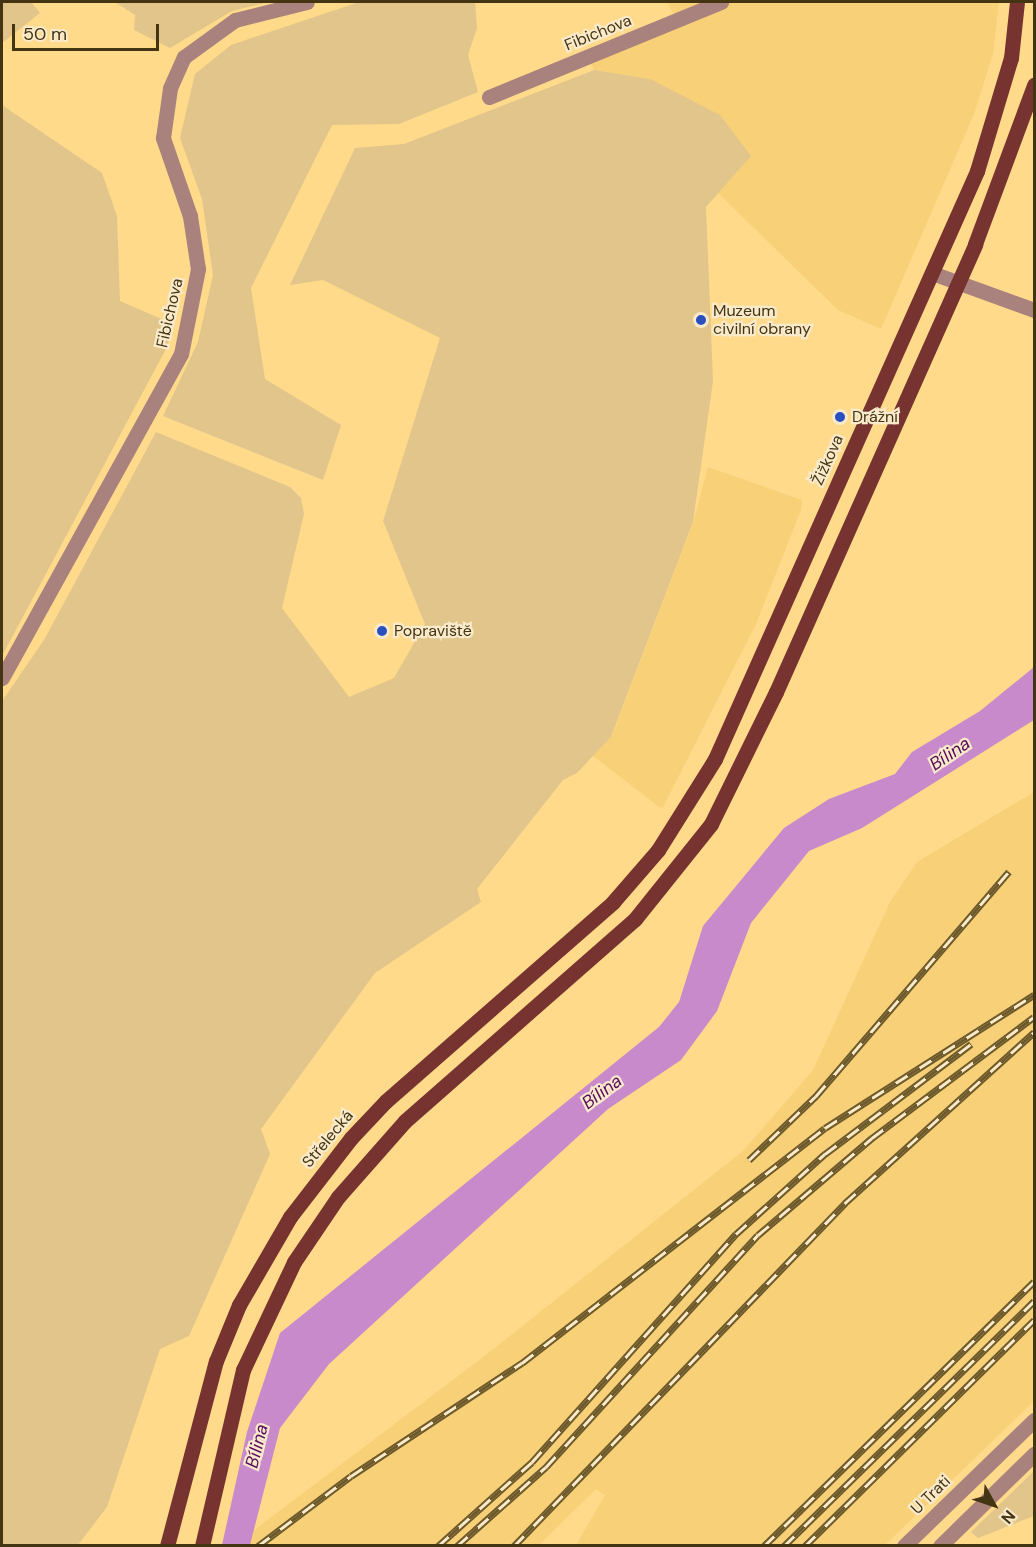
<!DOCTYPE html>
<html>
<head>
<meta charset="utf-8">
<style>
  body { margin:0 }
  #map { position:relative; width:1036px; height:1547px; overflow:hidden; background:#ffda8a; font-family:"DM Sans",sans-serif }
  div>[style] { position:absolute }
  .built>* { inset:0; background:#f8d077 }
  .green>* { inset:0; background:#e1c58b }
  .water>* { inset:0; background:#c88aca }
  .minor>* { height:15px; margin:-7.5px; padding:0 7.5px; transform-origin:7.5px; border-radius:7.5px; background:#aa827d }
  .major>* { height:15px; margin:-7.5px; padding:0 7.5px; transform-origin:7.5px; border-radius:7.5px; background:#77332f }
  .rail>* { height:7px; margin-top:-3.5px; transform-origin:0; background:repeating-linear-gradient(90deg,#f9eacc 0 14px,#6c592c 0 28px); box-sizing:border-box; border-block:2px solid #6c592c }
  .dots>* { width:16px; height:16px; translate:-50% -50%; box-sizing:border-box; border:3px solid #f9eacc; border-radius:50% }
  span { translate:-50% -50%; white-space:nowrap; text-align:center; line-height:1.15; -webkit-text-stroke:4.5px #f9eacc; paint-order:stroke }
  .street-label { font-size:16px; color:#433412 }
  .poi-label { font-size:16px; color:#433412 }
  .left { translate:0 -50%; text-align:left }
  .water-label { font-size:18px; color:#580b5d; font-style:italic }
  .frame { position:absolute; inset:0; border:3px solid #433412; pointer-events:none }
  .north { position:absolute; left:964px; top:1475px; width:60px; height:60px; -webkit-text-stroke:4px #f9eacc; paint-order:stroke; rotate:130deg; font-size:16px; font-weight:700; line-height:24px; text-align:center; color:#433412 }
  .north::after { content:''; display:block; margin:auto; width:21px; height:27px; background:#433412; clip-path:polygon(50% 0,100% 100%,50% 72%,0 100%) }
  .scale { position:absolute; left:12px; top:24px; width:147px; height:27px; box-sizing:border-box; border:3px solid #433412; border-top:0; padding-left:8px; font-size:18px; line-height:21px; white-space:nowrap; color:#433412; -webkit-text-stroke:4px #f9eacc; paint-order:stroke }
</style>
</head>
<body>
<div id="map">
  <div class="built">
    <i style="clip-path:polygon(667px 2px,999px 2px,993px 54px,974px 114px,881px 329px,838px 310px,718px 193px,751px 156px,650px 79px,594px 70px,590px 62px,679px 24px)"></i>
    <i style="clip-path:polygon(708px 467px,802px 500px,801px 510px,756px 624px,662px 809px,593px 756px,612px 736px,693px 523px)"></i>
    <i style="clip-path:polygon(1034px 792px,1034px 1401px,885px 1545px,576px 1545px,605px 1495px,596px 1489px,539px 1545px,233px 1546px,482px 1358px,743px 1151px,813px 1070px,890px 902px,917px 862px)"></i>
  </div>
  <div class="green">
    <i style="clip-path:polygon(2px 2px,31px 2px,40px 13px,2px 43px)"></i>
    <i style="clip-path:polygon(115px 2px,268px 2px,232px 11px,170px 48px,134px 30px,135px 15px)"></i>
    <i style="clip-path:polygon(359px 2px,475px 2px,477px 28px,468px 55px,478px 92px,399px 124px,332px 125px,251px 288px,265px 379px,341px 425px,323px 480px,163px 416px,198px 342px,213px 275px,202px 199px,180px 138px,195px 74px,231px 45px)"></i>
    <i style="clip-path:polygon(594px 70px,650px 79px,720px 115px,751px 156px,706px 207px,713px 381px,693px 522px,611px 737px,577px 773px,563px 780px,477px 889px,481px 902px,375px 973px,261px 1129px,270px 1154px,189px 1336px,160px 1349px,107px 1507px,78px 1545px,2px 1545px,2px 701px,44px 640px,156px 432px,290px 487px,301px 498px,304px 514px,282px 608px,349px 697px,394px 678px,425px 624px,383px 521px,440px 338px,323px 280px,290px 285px,355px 148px,404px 144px)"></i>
    <i style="clip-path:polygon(2px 105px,102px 173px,117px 216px,120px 301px,173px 324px,167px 347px,2px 656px)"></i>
    <i style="clip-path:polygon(1034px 1471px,1034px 1516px,978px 1538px,971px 1532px)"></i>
  </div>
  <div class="water">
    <i style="clip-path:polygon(1034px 667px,1034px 720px,862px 828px,809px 851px,751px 923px,717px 1011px,681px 1060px,608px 1109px,329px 1364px,280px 1428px,250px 1545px,222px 1545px,247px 1432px,280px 1333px,659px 1027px,679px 1002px,703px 926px,784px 828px,829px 799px,895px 774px,912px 752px,980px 711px)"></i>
  </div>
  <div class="minor">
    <i style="left:489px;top:97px;width:251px;rotate:-22.3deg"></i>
    <i style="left:932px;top:273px;width:109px;rotate:19.9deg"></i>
    <i style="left:2px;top:678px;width:370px;rotate:-61.1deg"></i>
    <i style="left:181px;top:354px;width:87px;rotate:-78.7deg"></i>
    <i style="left:198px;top:269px;width:54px;rotate:-98.6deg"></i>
    <i style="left:190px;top:216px;width:83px;rotate:-109.1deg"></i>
    <i style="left:163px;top:138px;width:50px;rotate:-82deg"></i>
    <i style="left:170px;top:88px;width:34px;rotate:-66deg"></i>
    <i style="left:184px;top:57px;width:63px;rotate:-36deg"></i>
    <i style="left:235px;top:20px;width:74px;rotate:-14deg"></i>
    <i style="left:904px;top:1546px;width:181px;rotate:-44.1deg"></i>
    <i style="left:940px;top:1546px;width:132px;rotate:-44.4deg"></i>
  </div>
  <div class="major">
    <i style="left:167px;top:1546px;width:191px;rotate:-75.2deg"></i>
    <i style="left:216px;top:1361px;width:61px;rotate:-67.7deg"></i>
    <i style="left:239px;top:1305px;width:102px;rotate:-59.9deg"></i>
    <i style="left:290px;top:1217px;width:100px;rotate:-52.3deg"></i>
    <i style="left:351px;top:1138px;width:51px;rotate:-46.6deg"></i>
    <i style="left:386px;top:1101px;width:302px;rotate:-41.2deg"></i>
    <i style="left:613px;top:902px;width:69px;rotate:-49.1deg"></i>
    <i style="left:658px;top:850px;width:107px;rotate:-57.9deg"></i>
    <i style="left:715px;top:759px;width:644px;rotate:-65.98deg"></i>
    <i style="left:977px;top:171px;width:118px;rotate:-73.3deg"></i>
    <i style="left:1011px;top:58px;width:56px;rotate:-83.9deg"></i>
    <i style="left:202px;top:1546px;width:181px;rotate:-76.9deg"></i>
    <i style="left:243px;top:1370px;width:119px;rotate:-64.7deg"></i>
    <i style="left:294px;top:1262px;width:78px;rotate:-55.9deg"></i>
    <i style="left:338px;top:1197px;width:101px;rotate:-48.6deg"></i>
    <i style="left:405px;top:1121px;width:306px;rotate:-41.3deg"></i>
    <i style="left:635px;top:919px;width:122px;rotate:-51.3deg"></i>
    <i style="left:711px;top:824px;width:147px;rotate:-63.8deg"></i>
    <i style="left:776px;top:692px;width:490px;rotate:-66deg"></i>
    <i style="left:975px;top:244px;width:170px;rotate:-69.6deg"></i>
  </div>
  <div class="rail">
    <i style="left:749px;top:1160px;width:93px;rotate:-43.7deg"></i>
    <i style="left:816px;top:1096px;width:296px;rotate:-49.3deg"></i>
    <i style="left:258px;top:1546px;width:116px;rotate:-37deg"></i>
    <i style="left:351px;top:1476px;width:205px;rotate:-33.5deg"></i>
    <i style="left:522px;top:1363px;width:383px;rotate:-37.8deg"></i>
    <i style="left:825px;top:1128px;width:248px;rotate:-32.5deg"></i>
    <i style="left:438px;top:1546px;width:126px;rotate:-41.8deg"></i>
    <i style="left:532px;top:1462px;width:306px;rotate:-48.2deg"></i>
    <i style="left:736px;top:1234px;width:120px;rotate:-42deg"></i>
    <i style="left:825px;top:1154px;width:183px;rotate:-37deg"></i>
    <i style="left:457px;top:1546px;width:119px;rotate:-41.6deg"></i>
    <i style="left:546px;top:1467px;width:314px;rotate:-47.6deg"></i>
    <i style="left:758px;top:1235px;width:150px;rotate:-40.4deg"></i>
    <i style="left:872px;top:1138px;width:202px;rotate:-36.8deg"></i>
    <i style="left:514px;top:1546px;width:477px;rotate:-46deg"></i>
    <i style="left:845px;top:1203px;width:255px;rotate:-42.1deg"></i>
    <i style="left:764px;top:1546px;width:378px;rotate:-44.4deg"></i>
    <i style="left:784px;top:1546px;width:350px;rotate:-44.4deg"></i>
    <i style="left:805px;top:1546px;width:322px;rotate:-44.6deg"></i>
  </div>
  <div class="dots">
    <i style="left:701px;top:320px;background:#2a50bf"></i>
    <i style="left:840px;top:417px;background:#2a50bf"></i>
    <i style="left:382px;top:631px;background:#2a50bf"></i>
  </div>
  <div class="street-label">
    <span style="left:598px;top:33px;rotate:-22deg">Fibichova</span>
    <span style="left:170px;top:313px;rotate:-77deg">Fibichova</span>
    <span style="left:828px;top:460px;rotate:-66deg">Žižkova</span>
    <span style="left:328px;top:1139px;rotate:-50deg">Střelecká</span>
    <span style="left:931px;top:1495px;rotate:-44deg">U Trati</span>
  </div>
  <div class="poi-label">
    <span class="left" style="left:713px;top:320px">Muzeum<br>civilní obrany</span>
    <span class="left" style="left:852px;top:417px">Drážní</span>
    <span class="left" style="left:394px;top:631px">Popraviště</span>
  </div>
  <div class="water-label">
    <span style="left:950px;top:754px;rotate:-34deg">Bílina</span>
    <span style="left:602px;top:1092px;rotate:-37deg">Bílina</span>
    <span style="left:257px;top:1446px;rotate:-76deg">Bílina</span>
  </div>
  <div class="frame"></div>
  <div class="north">N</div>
  <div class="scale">50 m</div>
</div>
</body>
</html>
